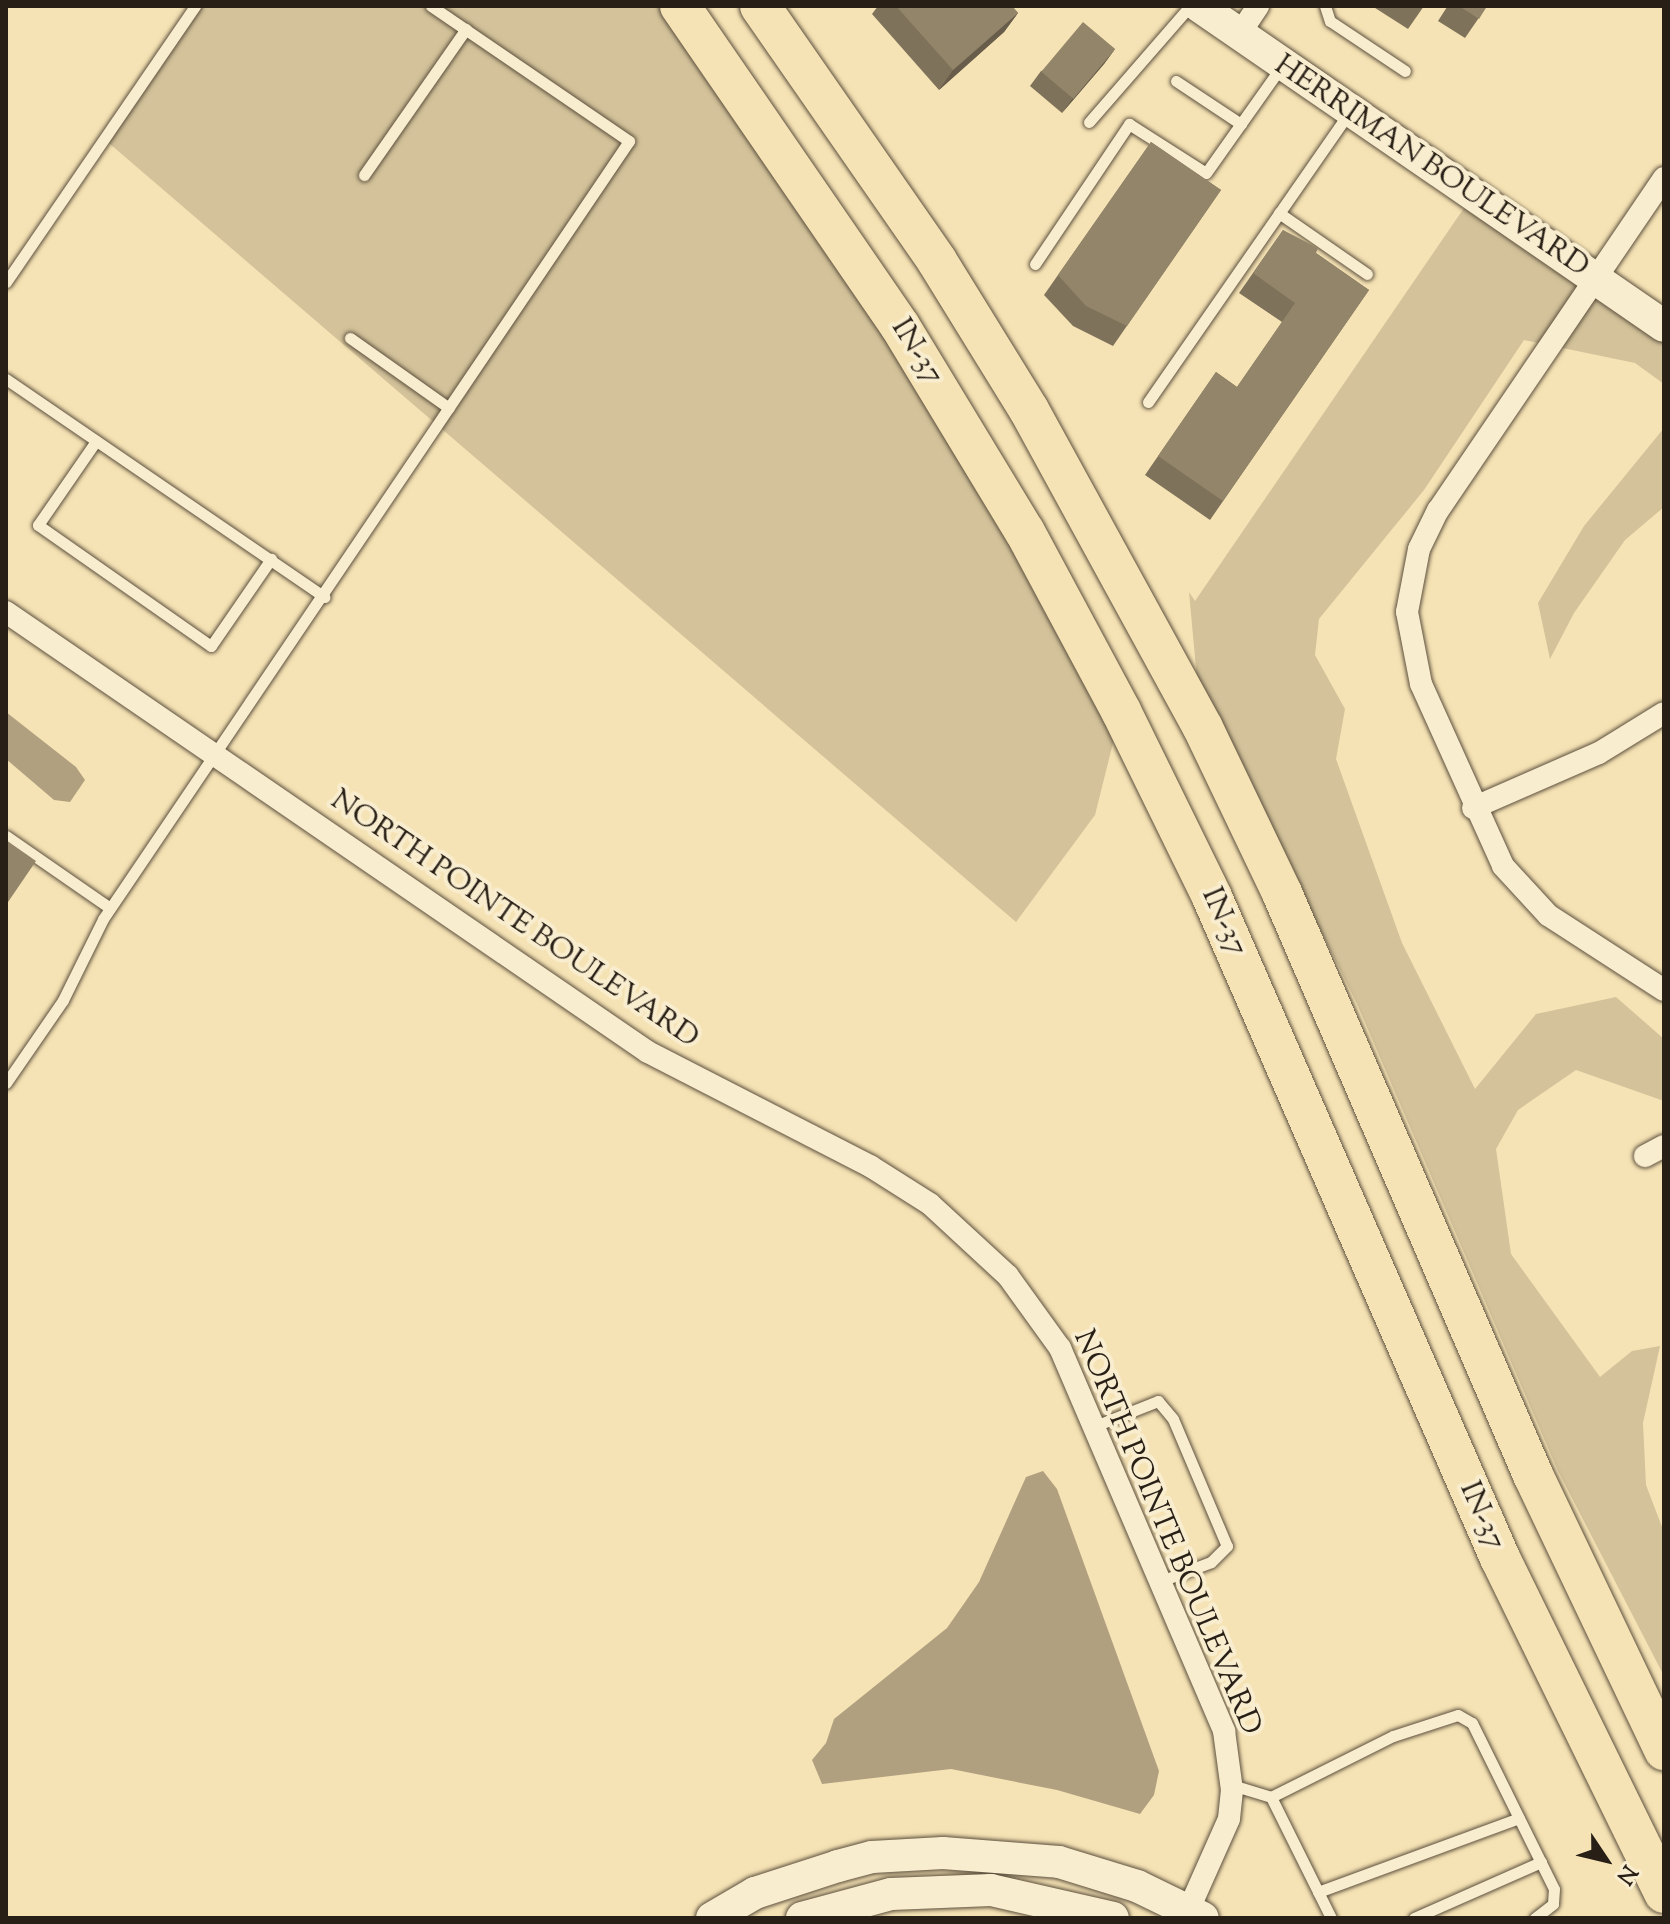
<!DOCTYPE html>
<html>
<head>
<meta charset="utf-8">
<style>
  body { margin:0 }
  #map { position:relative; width:1670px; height:1924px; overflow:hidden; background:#f6e3b5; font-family:"Sorts Mill Goudy",serif }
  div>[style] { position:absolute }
  .green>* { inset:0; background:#d3c29a }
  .water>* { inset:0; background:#b0a07f }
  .roads { filter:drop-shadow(0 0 2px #5c503e) drop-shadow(0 0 2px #5c503e) }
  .lane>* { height:11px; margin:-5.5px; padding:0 5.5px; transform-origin:5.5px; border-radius:5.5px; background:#f9edcf }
  .street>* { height:22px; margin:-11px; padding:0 11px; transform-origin:11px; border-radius:11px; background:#f9edcf }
  .secondary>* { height:32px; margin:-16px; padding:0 16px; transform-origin:16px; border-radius:16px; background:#f9edcf }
  .highway>* { height:40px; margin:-20px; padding:0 20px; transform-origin:20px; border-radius:20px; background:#f6e3b5 }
  .wall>* { inset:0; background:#7e725a }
  .shaded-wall>* { inset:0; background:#675d4a }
  .building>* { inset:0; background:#938569; transform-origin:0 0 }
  span { translate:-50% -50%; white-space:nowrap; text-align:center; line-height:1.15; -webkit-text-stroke:8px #f9edcf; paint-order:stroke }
  .street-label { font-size:30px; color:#281f16 }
  .frame { position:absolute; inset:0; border:8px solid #281f16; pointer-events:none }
  .north { position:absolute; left:1566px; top:1820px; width:80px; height:80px; -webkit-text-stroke:6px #f9edcf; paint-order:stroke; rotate:125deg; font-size:22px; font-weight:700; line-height:32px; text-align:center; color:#281f16 }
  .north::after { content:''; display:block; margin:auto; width:28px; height:36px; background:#281f16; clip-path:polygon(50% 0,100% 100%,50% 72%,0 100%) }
</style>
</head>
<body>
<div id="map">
  <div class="green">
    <i style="clip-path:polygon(190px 6px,667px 6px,834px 225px,1121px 711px,1095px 815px,1016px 922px,103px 138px)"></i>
    <i style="clip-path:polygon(1464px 208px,1664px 344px,1664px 384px,1635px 363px,1524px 340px,1424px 490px,1319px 619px,1315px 655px,1345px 709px,1336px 759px,1402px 943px,1475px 1089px,1536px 1014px,1616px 997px,1664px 1039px,1664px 1101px,1576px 1070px,1518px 1110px,1496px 1149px,1511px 1254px,1600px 1377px,1632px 1351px,1660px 1346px,1643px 1423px,1646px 1485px,1664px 1532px,1664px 1676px,1558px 1471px,1357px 1004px,1197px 679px,1189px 592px,1195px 601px)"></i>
    <i style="clip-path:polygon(1664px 428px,1664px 507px,1625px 540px,1574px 613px,1550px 659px,1538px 603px,1584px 526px)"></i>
  </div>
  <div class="water">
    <i style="clip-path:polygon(6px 712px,76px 767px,85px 780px,70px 802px,54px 800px,6px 759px)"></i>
    <i style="clip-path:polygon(1043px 1471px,1057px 1489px,1159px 1771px,1154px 1795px,1140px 1814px,1057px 1790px,951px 1769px,822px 1784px,812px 1760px,826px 1743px,834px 1719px,947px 1628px,979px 1582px,1026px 1477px)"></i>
  </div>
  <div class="roads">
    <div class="lane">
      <i style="left:1325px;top:6px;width:16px;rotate:72deg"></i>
      <i style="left:1330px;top:21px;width:90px;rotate:33.7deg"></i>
      <i style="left:1176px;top:81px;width:78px;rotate:33.5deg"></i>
      <i style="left:1089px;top:122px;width:154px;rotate:-49deg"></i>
      <i style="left:364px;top:175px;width:178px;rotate:-55.1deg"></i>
      <i style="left:1279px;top:213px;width:107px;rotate:34.7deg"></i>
      <i style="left:1035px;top:264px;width:169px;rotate:-56.1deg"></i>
      <i style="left:1129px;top:124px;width:91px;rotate:32.5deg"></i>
      <i style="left:1206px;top:173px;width:130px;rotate:-54.7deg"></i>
      <i style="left:6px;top:282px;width:335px;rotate:-55.6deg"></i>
      <i style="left:350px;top:338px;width:121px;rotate:35.3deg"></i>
      <i style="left:6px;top:379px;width:386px;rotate:34.4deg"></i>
      <i style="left:1148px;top:402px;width:352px;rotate:-55.2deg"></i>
      <i style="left:96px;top:441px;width:102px;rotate:124.6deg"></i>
      <i style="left:38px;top:525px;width:211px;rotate:35deg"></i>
      <i style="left:211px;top:646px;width:106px;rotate:-55.4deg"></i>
      <i style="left:6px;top:836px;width:126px;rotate:34.7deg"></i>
      <i style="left:6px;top:1083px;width:101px;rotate:-55.5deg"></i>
      <i style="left:63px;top:1000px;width:90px;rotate:-63.7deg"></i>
      <i style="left:103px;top:919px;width:939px;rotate:-55.94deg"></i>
      <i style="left:629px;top:141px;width:240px;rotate:-145.7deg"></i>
      <i style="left:1095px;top:1426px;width:68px;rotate:-21.6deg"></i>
      <i style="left:1158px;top:1401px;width:23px;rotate:50deg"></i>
      <i style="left:1173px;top:1419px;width:138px;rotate:67deg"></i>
      <i style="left:1227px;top:1546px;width:23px;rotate:135deg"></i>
      <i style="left:1211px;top:1562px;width:53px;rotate:159.2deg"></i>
      <i style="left:1232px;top:1785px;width:41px;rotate:17.1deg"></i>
      <i style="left:1271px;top:1797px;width:136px;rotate:-26.6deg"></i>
      <i style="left:1393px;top:1736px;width:68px;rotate:-17.9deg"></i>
      <i style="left:1458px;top:1715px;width:16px;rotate:30deg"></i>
      <i style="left:1472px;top:1723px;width:185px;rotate:63.7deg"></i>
      <i style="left:1554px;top:1889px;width:15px;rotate:94deg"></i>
      <i style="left:1553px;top:1904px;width:23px;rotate:142deg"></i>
      <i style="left:1271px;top:1797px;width:135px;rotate:63.6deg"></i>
      <i style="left:1318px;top:1892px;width:214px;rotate:-20.2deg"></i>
      <i style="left:1414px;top:1918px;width:139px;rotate:-23.8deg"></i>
    </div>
    <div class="street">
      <i style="left:1238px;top:36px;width:36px;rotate:-56deg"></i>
      <i style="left:1664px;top:178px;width:402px;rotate:124.2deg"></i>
      <i style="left:1438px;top:510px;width:43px;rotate:116deg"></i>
      <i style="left:1419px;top:549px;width:64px;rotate:100.8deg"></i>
      <i style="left:1407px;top:612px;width:73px;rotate:79deg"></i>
      <i style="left:1421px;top:684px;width:200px;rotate:65.7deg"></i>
      <i style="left:1503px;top:866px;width:67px;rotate:47.4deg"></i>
      <i style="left:1548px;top:915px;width:138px;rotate:32.9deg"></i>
      <i style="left:6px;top:612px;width:778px;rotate:34.43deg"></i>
      <i style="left:648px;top:1052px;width:250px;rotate:27.2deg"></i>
      <i style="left:870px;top:1166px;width:71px;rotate:32.3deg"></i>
      <i style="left:930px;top:1204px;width:106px;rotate:42.7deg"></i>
      <i style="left:1008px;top:1276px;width:89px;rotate:54.2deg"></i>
      <i style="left:1060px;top:1348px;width:417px;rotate:66.8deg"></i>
      <i style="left:1224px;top:1731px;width:60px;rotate:82.3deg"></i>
      <i style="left:1232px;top:1790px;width:29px;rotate:96deg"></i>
      <i style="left:1229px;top:1819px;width:108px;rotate:114deg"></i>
      <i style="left:1473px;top:808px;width:137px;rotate:-23.6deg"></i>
      <i style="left:1599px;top:753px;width:76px;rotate:-31.6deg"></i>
      <i style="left:1645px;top:1156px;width:21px;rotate:-28deg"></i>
    </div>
    <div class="secondary">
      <i style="left:1199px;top:6px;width:564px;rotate:34.53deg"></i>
      <i style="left:712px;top:1918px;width:50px;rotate:-30.2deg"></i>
      <i style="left:755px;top:1893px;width:87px;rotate:-18deg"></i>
      <i style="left:838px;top:1866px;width:35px;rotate:-15deg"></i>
      <i style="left:872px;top:1857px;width:71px;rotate:-3.2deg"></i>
      <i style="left:943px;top:1853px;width:116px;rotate:4.4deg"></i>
      <i style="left:1059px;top:1862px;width:82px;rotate:17.1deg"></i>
      <i style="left:1137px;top:1886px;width:73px;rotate:25.9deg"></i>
      <i style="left:802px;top:1918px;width:92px;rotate:-15.1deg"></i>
      <i style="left:891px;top:1894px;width:100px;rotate:-2.3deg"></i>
      <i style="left:991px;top:1890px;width:125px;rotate:12.9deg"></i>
    </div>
    <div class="highway">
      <i style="left:680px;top:6px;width:388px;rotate:55.5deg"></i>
      <i style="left:900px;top:326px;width:241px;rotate:58.8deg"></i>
      <i style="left:1025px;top:532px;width:203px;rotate:61.8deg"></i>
      <i style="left:1121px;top:711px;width:207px;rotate:63.9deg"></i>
      <i style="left:1212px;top:897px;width:721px;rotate:66.46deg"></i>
      <i style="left:1500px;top:1558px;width:373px;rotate:63.9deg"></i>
      <i style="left:760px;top:6px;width:310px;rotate:55.2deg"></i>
      <i style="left:937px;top:261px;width:175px;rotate:58.3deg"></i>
      <i style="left:1029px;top:410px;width:362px;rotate:61.3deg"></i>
      <i style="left:1203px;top:728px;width:183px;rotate:64.4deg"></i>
      <i style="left:1282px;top:893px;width:634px;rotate:66.67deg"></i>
      <i style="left:1533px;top:1475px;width:305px;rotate:64.5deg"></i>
    </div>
  </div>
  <div class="wall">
    <i style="clip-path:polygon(878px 6px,1012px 6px,1018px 13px,1004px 32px,939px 90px,872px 14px)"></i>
    <i style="clip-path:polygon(1372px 6px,1424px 6px,1408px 29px)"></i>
    <i style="clip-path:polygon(1445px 6px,1487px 6px,1465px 38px,1438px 21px,1447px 7px)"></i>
    <i style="clip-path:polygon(1115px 49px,1104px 64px,1062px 113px,1030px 86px,1041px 71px)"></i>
    <i style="clip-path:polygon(1151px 142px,1221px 190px,1113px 346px,1073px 326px,1044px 295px)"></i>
    <i style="clip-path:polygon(1283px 230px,1369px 290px,1210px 520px,1145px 475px,1216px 372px,1237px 387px,1282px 322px,1239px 293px)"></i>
  </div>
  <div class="shaded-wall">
    <i style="clip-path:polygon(1018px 13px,1004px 32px,939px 90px,953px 70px)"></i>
    <i style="clip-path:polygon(1115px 49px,1104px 64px,1062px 113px,1073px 98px)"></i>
  </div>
  <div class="building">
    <i style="clip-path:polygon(896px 6px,1012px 6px,1018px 13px,953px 70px)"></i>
    <i style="clip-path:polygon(1459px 6px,1487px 6px,1479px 19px)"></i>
    <i style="left:1083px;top:22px;width:42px;height:65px;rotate:40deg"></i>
    <i style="clip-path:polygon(1151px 142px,1221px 190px,1127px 326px,1086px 306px,1058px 275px)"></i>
    <i style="clip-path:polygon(1283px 230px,1318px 248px,1316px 253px,1369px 290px,1223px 501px,1158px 456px,1216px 372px,1237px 387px,1295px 303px,1253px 273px)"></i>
    <i style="clip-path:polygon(6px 840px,36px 861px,6px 905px)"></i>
  </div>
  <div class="street-label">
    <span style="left:1431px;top:167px;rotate:34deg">HERRIMAN BOULEVARD</span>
    <span style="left:916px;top:352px;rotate:58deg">IN-37</span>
    <span style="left:514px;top:920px;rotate:34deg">NORTH POINTE BOULEVARD</span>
    <span style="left:1223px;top:922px;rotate:66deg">IN-37</span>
    <span style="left:1481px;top:1516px;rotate:66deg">IN-37</span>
    <span style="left:1166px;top:1533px;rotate:67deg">NORTH POINTE BOULEVARD</span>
  </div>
  <div class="frame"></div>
  <div class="north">N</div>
</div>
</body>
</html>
